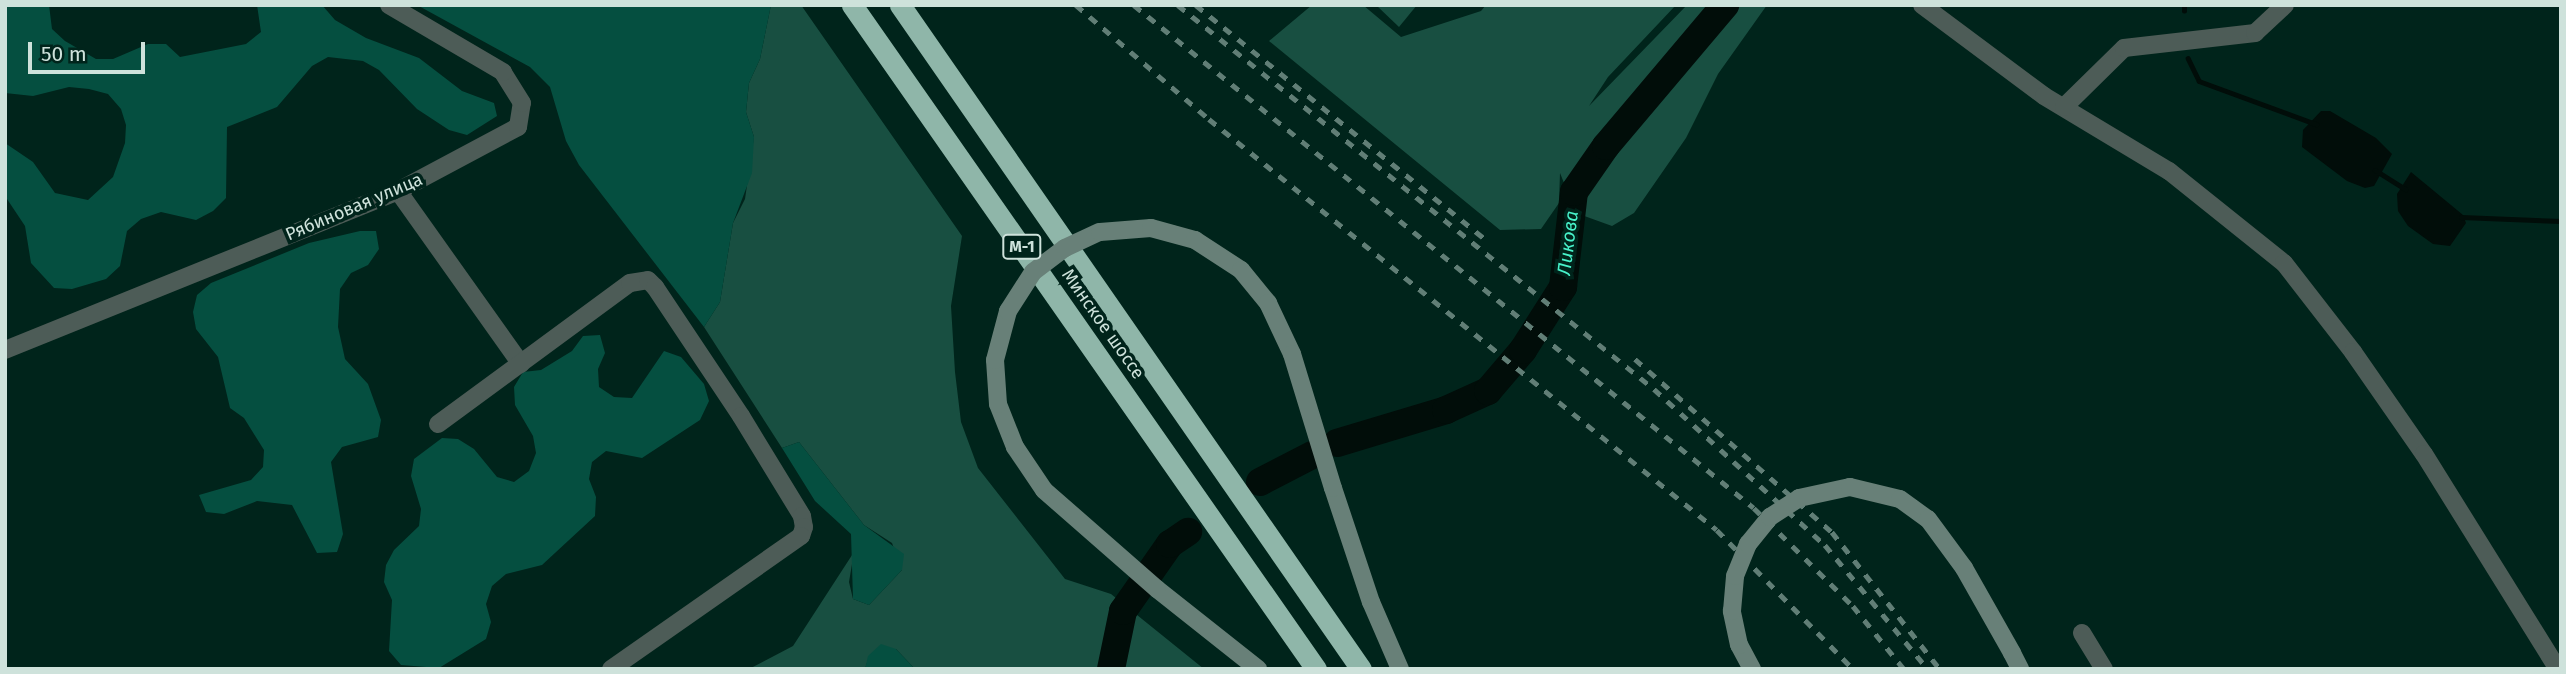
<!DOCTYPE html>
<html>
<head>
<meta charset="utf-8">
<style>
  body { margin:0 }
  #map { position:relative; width:2566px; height:674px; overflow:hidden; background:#00241b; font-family:"Fira Sans",sans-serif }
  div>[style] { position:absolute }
  .green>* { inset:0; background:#184f41 }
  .forest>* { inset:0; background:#054f40 }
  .water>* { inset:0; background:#010d09 }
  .stream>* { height:4.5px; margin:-2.25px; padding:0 2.25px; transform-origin:2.25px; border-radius:2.25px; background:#010d09 }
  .river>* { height:28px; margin:-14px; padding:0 14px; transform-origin:14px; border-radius:14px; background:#010d09 }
  .street>* { height:18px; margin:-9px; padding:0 9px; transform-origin:9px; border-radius:9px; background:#4d5c57 }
  .secondary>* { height:18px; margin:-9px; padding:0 9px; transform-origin:9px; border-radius:9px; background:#688078 }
  .highway>* { height:21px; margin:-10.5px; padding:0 10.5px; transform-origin:10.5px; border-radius:10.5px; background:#8fb6a9 }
  .rail>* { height:4.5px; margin-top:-2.25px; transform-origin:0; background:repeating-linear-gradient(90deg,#617e76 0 9px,transparent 0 18px) }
  .secondary-bridge>* { height:18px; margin:-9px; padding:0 9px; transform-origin:9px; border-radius:9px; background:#688078 }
  span { translate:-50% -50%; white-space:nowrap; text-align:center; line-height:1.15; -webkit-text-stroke:7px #00241b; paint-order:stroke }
  .shield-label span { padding:2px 5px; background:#00241b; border:2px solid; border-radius:5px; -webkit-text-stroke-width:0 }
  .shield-label { font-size:16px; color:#cee2db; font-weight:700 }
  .street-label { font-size:18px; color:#cee2db }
  .water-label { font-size:19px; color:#47f2ca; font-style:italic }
  .frame { position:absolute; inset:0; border:7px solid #cee2db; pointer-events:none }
  .scale { position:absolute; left:28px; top:42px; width:117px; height:32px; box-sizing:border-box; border:4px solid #cee2db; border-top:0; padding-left:9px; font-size:21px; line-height:24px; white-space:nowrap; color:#cee2db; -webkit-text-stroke:5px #00241b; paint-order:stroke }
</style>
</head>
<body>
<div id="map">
  <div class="green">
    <i style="clip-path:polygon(771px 5px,801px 5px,962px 236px,951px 306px,955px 372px,961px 422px,978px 468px,1065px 579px,1111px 594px,1204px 669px,915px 669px,896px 649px,869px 656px,865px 669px,749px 669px,793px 646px,854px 552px,849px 582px,853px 599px,869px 605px,902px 570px,892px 543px,864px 525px,799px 442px,782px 448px,704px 327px,720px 302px,733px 223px,745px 199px,754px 137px,746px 112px,749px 83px,760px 59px)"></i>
    <i style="clip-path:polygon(1312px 5px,1363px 5px,1401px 37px,1481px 11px,1486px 5px,1676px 5px,1608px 77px,1589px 106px,1687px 5px,1767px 5px,1718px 74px,1686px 138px,1634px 213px,1612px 226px,1576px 213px,1560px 173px,1559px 203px,1541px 229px,1500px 230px,1269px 41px)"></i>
    <i style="clip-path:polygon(1376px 5px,1417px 5px,1399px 27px)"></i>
    <i style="clip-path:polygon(1483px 378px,1490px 400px,1410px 434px,1346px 447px,1344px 432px,1424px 411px,1453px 399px)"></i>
  </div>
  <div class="forest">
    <i style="clip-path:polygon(5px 5px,49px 5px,52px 29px,65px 41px,96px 59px,113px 59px,148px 44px,166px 44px,180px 57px,246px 44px,261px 32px,257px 5px,322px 5px,335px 20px,366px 38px,419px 58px,462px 91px,494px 103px,497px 116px,467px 135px,449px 130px,417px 109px,379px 70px,363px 61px,328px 57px,312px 66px,277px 107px,227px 127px,226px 198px,213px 211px,196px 220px,161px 212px,141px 219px,127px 231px,120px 266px,106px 279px,72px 289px,54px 288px,31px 263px,25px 226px,5px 196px,5px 143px,33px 162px,55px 193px,88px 200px,113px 177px,125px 143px,126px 125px,121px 109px,108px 94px,89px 89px,69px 87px,33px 96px,5px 93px)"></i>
    <i style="clip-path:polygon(417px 5px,771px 5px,760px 59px,749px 83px,746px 112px,754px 137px,752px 173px,733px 223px,720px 302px,704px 327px,579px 165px,566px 141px,550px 87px,530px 67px)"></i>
    <i style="clip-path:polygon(360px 231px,376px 231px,379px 249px,368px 265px,351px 273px,340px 289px,338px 327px,345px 359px,368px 384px,381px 420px,378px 437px,342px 447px,331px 462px,343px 534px,337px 552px,317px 553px,292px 505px,257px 501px,224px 514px,206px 512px,199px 495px,251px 480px,263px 467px,264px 450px,244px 418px,230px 408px,218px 357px,196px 329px,193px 312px,197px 295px,211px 283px,309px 243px)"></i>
    <i style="clip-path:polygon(600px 335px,605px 353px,598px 369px,599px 387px,614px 397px,632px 398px,664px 351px,681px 357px,704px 384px,709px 401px,700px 420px,642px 458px,606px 451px,592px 462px,589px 479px,596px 497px,595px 516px,542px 565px,506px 574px,492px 586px,486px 604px,491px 622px,486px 639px,439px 668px,401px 665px,389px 651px,392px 600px,384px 582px,386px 565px,394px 550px,419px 526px,421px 509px,411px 476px,414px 459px,442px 438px,458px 439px,474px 449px,497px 477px,514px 482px,529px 471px,536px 453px,533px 436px,515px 405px,514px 387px,523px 372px,541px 370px,572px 351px,583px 336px)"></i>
    <i style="clip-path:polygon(799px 442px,864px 525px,904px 554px,902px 570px,869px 605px,853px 599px,851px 534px,815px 501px,782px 448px)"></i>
    <i style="clip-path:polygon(881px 644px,896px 649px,915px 669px,865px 669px,868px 656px)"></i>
  </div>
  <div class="water">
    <i style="clip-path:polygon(2321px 111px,2330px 111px,2376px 138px,2392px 154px,2374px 186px,2365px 188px,2347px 181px,2302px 147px,2303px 130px)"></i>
    <i style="clip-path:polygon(2411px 172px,2463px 215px,2466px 223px,2450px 246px,2433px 244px,2408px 226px,2398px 211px,2397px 194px)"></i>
  </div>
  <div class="stream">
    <i style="left:2184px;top:11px;width:6px;rotate:-90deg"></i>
    <i style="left:2188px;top:58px;width:25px;rotate:64deg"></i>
    <i style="left:2199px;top:81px;width:125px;rotate:20.2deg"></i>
    <i style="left:2375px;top:170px;width:36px;rotate:32deg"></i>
    <i style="left:2461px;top:217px;width:100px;rotate:2.3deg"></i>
  </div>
  <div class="river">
    <i style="left:1337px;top:443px;width:114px;rotate:-16.8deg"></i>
    <i style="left:1446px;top:410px;width:46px;rotate:-24.3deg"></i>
    <i style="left:1488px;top:391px;width:54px;rotate:-49.5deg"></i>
    <i style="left:1523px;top:350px;width:75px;rotate:-57.6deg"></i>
    <i style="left:1563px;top:287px;width:96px;rotate:-83.4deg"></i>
    <i style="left:1574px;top:192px;width:56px;rotate:-55.2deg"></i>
    <i style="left:1606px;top:146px;width:185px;rotate:-49.8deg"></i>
    <i style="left:1260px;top:482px;width:59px;rotate:-27.4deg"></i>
    <i style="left:1111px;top:669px;width:59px;rotate:-78.3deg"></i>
    <i style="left:1123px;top:611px;width:82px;rotate:-55deg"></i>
    <i style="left:1170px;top:544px;width:22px;rotate:-34deg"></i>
  </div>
  <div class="street">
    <i style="left:1922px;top:5px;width:152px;rotate:36.7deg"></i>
    <i style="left:2044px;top:96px;width:146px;rotate:31deg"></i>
    <i style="left:2169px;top:171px;width:147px;rotate:38.7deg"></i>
    <i style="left:2284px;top:263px;width:113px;rotate:52.2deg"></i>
    <i style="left:2353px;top:352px;width:124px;rotate:55.2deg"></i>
    <i style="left:2424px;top:454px;width:253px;rotate:58.1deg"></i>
    <i style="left:2064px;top:107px;width:84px;rotate:-44.5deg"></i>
    <i style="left:2124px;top:48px;width:132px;rotate:-6.5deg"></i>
    <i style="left:2255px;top:33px;width:41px;rotate:-43deg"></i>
    <i style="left:398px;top:191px;width:212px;rotate:54.6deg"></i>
    <i style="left:5px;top:350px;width:424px;rotate:-22deg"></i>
    <i style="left:398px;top:191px;width:136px;rotate:-28.1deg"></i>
    <i style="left:518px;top:127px;width:24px;rotate:-81deg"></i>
    <i style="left:522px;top:103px;width:36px;rotate:-122deg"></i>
    <i style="left:503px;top:72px;width:132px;rotate:-149.6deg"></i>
    <i style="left:438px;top:424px;width:238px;rotate:-36.3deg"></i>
    <i style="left:630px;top:283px;width:18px;rotate:-9deg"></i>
    <i style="left:648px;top:280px;width:10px;rotate:45deg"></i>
    <i style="left:655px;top:287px;width:155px;rotate:56.3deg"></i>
    <i style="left:741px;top:416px;width:117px;rotate:58.6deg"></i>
    <i style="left:802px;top:516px;width:11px;rotate:80deg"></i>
    <i style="left:804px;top:527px;width:9px;rotate:108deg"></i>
    <i style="left:801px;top:536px;width:232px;rotate:145deg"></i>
    <i style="left:2082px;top:633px;width:42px;rotate:58.6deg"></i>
  </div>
  <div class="secondary">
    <i style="left:1333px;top:488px;width:120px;rotate:71.6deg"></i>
    <i style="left:1371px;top:602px;width:73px;rotate:66.6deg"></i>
    <i style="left:1157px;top:589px;width:129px;rotate:38.4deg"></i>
    <i style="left:2012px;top:653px;width:18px;rotate:63deg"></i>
  </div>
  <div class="highway">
    <i style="left:852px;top:5px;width:810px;rotate:55.05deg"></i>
    <i style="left:900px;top:5px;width:808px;rotate:55.23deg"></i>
  </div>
  <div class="rail">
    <i style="left:1076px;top:5px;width:175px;rotate:40.6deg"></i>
    <i style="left:1209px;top:119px;width:653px;rotate:38.97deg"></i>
    <i style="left:1717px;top:530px;width:194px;rotate:45.6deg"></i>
    <i style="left:1134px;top:5px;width:798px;rotate:39.05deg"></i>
    <i style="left:1754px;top:508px;width:139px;rotate:44.7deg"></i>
    <i style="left:1853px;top:606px;width:81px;rotate:51deg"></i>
    <i style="left:1178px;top:5px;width:612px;rotate:38.89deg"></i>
    <i style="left:1654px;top:389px;width:231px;rotate:42.4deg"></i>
    <i style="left:1825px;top:545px;width:161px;rotate:50.3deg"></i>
    <i style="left:1196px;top:5px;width:372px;rotate:39deg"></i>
    <i style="left:1635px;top:359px;width:262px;rotate:41.3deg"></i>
    <i style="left:1832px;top:532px;width:174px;rotate:51.8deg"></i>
  </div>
  <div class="secondary-bridge">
    <i style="left:1157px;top:589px;width:150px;rotate:-138.8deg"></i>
    <i style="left:1044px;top:490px;width:52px;rotate:-124deg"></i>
    <i style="left:1015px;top:447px;width:46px;rotate:-111.6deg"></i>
    <i style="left:998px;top:404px;width:44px;rotate:-93.9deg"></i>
    <i style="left:995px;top:360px;width:51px;rotate:-75.1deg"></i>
    <i style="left:1008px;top:311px;width:46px;rotate:-57.3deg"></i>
    <i style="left:1033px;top:272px;width:40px;rotate:-37deg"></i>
    <i style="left:1065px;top:248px;width:38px;rotate:-25deg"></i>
    <i style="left:1100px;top:232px;width:51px;rotate:-4.5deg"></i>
    <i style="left:1151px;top:228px;width:46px;rotate:15.3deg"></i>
    <i style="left:1195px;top:240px;width:55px;rotate:33.1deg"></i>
    <i style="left:1241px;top:270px;width:43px;rotate:50.7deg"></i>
    <i style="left:1268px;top:303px;width:56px;rotate:64.8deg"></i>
    <i style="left:1292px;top:354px;width:140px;rotate:73deg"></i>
    <i style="left:1752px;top:669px;width:27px;rotate:-118deg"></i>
    <i style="left:1739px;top:645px;width:35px;rotate:-102deg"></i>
    <i style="left:1732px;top:611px;width:35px;rotate:-85deg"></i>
    <i style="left:1735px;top:576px;width:35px;rotate:-68deg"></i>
    <i style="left:1748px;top:544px;width:35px;rotate:-51deg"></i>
    <i style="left:1770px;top:517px;width:35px;rotate:-33deg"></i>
    <i style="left:1799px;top:498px;width:52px;rotate:-12.2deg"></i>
    <i style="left:1850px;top:487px;width:51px;rotate:13.5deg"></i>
    <i style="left:1900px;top:499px;width:34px;rotate:36deg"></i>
    <i style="left:1928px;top:519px;width:61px;rotate:53.7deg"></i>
    <i style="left:1964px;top:568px;width:98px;rotate:60.5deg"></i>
  </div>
  <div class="shield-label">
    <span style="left:1022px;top:247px">М-1</span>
  </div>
  <div class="street-label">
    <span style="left:354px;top:207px;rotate:-23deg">Рябиновая улица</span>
    <span style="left:1103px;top:324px;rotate:55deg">Минское шоссе</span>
  </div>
  <div class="water-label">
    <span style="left:1568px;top:243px;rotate:-83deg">Ликова</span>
  </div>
  <div class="frame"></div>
  <div class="scale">50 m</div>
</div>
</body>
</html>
